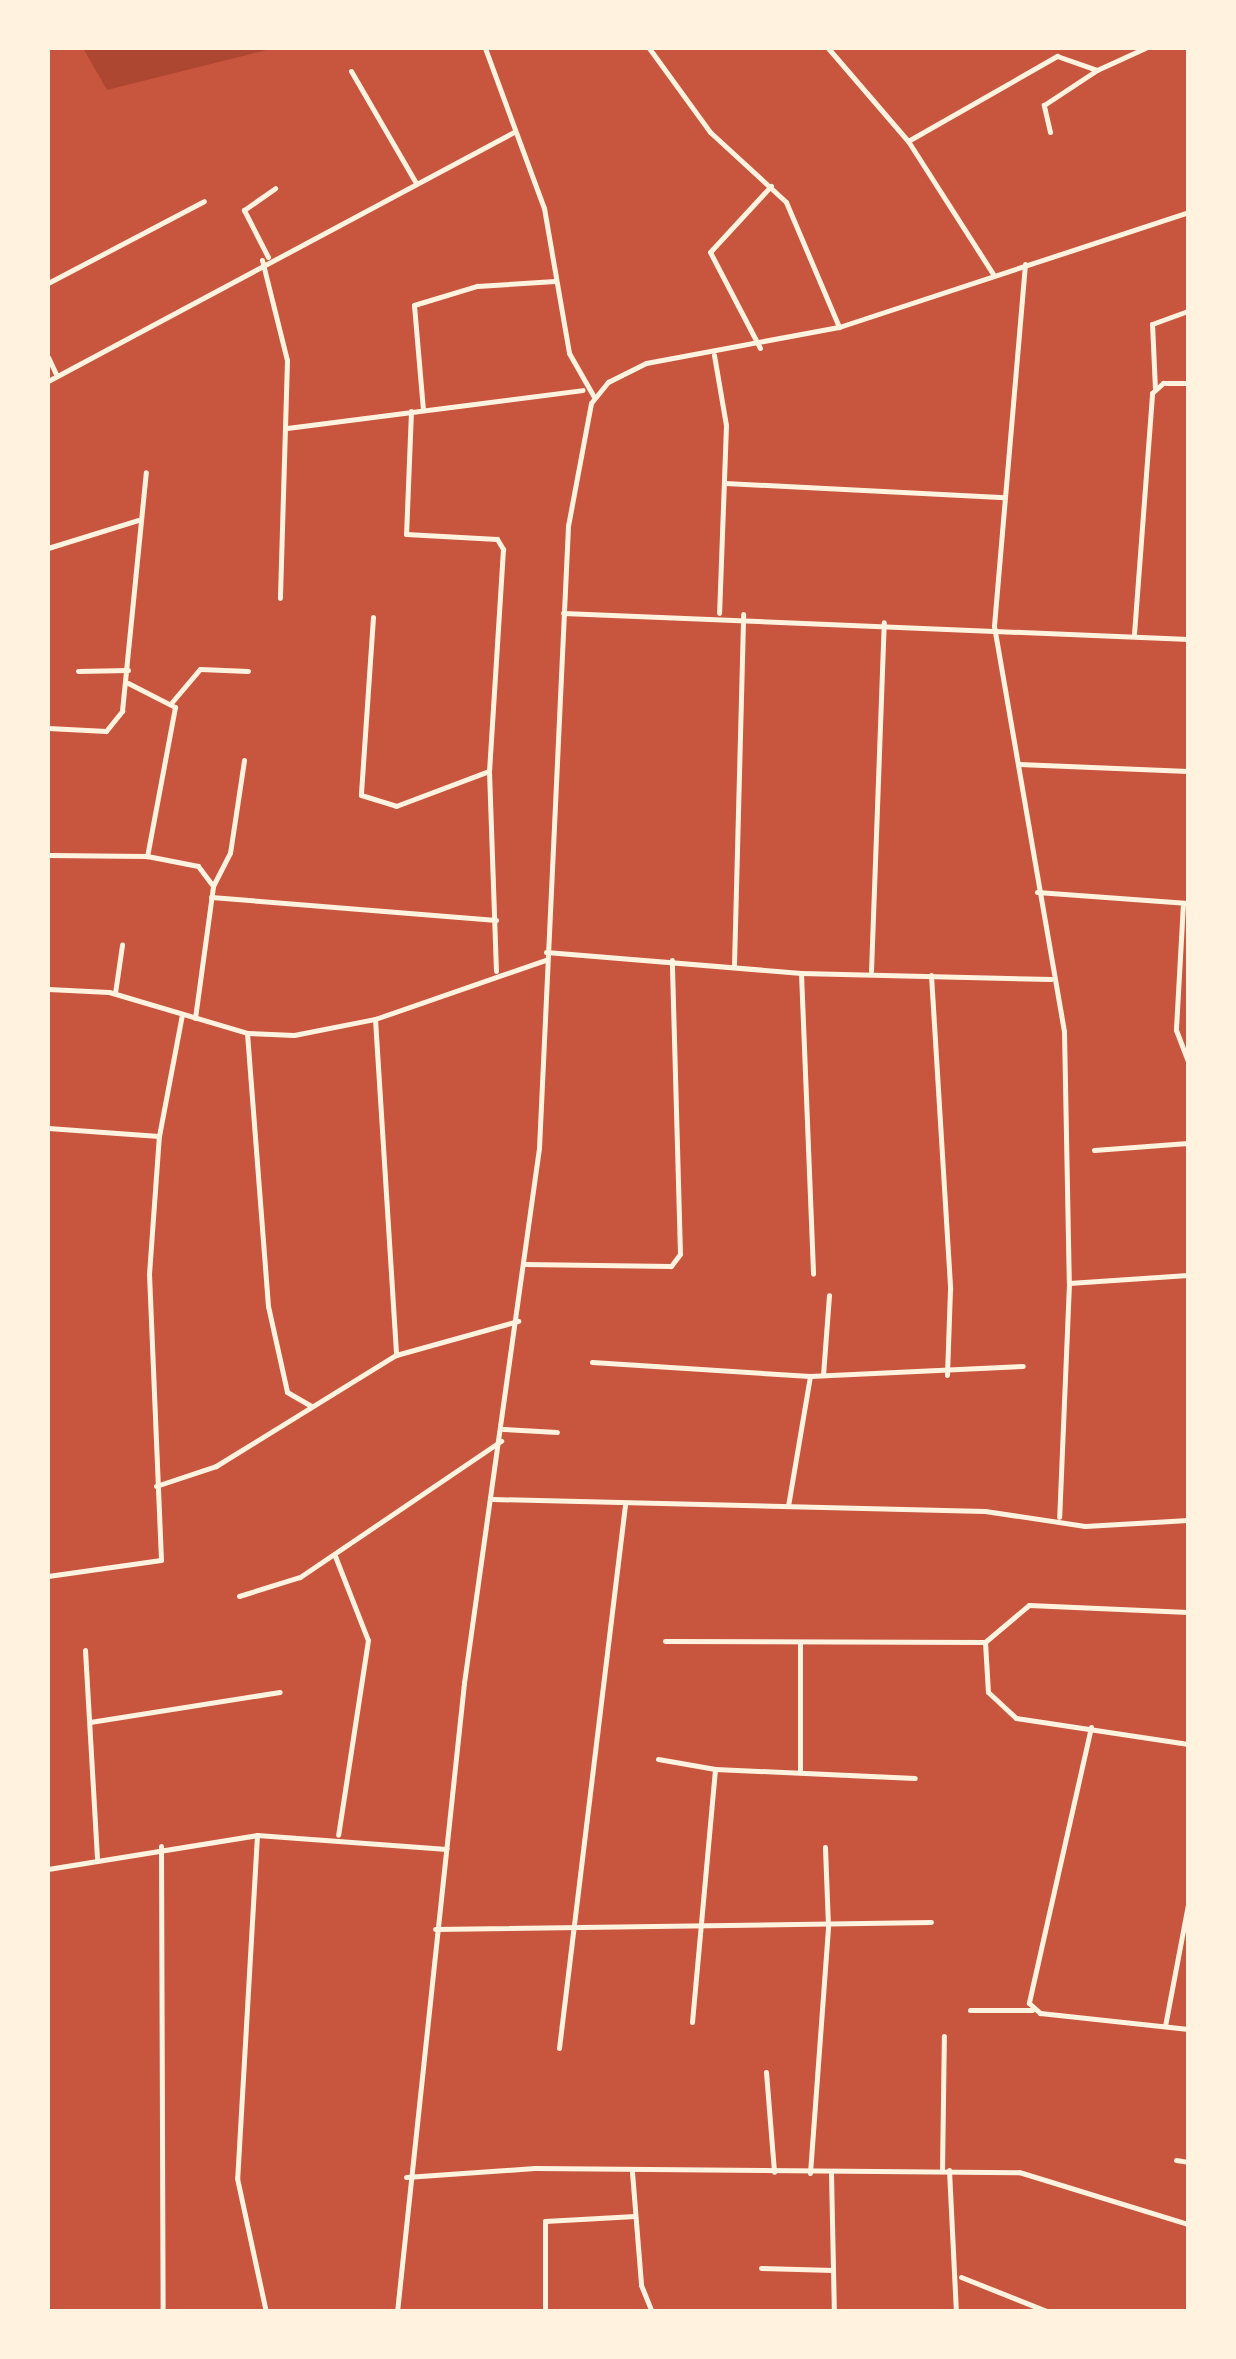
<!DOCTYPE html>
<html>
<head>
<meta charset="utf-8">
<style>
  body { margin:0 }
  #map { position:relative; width:1236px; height:2359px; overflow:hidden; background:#c8553d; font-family:Manrope,sans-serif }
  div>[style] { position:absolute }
  .green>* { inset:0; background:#ae4732 }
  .minor>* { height:5px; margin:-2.5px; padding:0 2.5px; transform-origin:2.5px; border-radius:2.5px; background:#fff3e0 }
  span { translate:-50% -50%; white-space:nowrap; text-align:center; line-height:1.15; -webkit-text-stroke:9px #fff3e0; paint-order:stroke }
  .frame { position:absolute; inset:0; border:50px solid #fff3e0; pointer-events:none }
</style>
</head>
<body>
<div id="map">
  <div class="green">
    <i style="clip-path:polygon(83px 48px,275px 48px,107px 90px)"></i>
  </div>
  <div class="minor">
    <i style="left:485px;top:48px;width:171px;rotate:69.8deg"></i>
    <i style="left:544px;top:208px;width:147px;rotate:80.2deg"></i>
    <i style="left:569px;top:353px;width:51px;rotate:60.4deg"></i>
    <i style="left:649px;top:48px;width:104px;rotate:54deg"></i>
    <i style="left:710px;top:132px;width:103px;rotate:42.6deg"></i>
    <i style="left:786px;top:202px;width:136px;rotate:67deg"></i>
    <i style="left:828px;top:48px;width:123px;rotate:49.3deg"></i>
    <i style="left:908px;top:141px;width:158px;rotate:57.4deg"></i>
    <i style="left:351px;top:71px;width:129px;rotate:59.9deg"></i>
    <i style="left:1050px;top:132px;width:28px;rotate:-103deg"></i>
    <i style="left:1044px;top:105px;width:64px;rotate:-33.4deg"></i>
    <i style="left:908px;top:141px;width:172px;rotate:-29.7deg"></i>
    <i style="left:1057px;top:56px;width:42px;rotate:19.3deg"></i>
    <i style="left:1097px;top:70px;width:53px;rotate:-24.6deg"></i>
    <i style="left:268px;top:257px;width:53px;rotate:-117.1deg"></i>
    <i style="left:244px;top:210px;width:38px;rotate:-35deg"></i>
    <i style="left:262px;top:260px;width:103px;rotate:76deg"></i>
    <i style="left:287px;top:360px;width:238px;rotate:91.7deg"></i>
    <i style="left:1025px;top:264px;width:363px;rotate:94.9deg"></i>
    <i style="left:994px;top:626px;width:411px;rotate:80.2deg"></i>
    <i style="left:1064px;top:1031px;width:252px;rotate:88.9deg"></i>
    <i style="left:1069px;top:1283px;width:234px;rotate:92.4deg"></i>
    <i style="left:48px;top:283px;width:176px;rotate:-27.7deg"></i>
    <i style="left:760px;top:348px;width:108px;rotate:-117.5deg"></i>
    <i style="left:710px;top:252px;width:90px;rotate:-47.3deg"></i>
    <i style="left:714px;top:355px;width:71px;rotate:80.3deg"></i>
    <i style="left:726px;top:425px;width:188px;rotate:92.1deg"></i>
    <i style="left:48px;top:357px;width:21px;rotate:65deg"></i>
    <i style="left:48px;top:381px;width:528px;rotate:-28.12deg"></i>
    <i style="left:1155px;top:389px;width:65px;rotate:-92.6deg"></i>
    <i style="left:1152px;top:324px;width:38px;rotate:-20deg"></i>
    <i style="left:423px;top:410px;width:105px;rotate:-94.9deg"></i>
    <i style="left:414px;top:305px;width:66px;rotate:-16.8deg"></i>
    <i style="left:477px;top:286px;width:78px;rotate:-3.7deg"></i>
    <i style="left:411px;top:411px;width:123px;rotate:92.3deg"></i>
    <i style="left:406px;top:534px;width:91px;rotate:3.1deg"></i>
    <i style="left:497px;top:539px;width:12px;rotate:59deg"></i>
    <i style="left:503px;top:549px;width:222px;rotate:93.6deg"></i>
    <i style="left:489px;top:771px;width:200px;rotate:88deg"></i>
    <i style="left:287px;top:428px;width:298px;rotate:-7.3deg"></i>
    <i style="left:725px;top:483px;width:280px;rotate:2.9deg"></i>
    <i style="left:48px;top:548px;width:94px;rotate:-17.3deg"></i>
    <i style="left:563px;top:613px;width:626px;rotate:2.38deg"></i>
    <i style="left:373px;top:617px;width:178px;rotate:93.9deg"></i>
    <i style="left:361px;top:795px;width:37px;rotate:17deg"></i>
    <i style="left:396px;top:806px;width:99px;rotate:-20.6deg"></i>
    <i style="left:1134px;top:634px;width:242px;rotate:-85.7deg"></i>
    <i style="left:1152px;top:393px;width:15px;rotate:-42deg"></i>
    <i style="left:1163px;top:383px;width:25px"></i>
    <i style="left:78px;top:671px;width:50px;rotate:-1.1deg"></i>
    <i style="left:128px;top:683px;width:53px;rotate:27.1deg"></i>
    <i style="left:175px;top:707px;width:152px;rotate:100.6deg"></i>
    <i style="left:172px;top:702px;width:43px;rotate:-49.7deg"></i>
    <i style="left:200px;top:669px;width:48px;rotate:2.4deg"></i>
    <i style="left:48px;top:728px;width:58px;rotate:3deg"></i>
    <i style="left:106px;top:731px;width:26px;rotate:-51deg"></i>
    <i style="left:122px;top:711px;width:240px;rotate:-84.3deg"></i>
    <i style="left:1019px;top:764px;width:169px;rotate:2.4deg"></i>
    <i style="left:48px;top:855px;width:99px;rotate:0.6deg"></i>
    <i style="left:147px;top:856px;width:52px;rotate:11.1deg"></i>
    <i style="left:198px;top:866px;width:25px;rotate:53deg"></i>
    <i style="left:1037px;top:892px;width:151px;rotate:4.2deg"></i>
    <i style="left:211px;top:897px;width:286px;rotate:4.6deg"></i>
    <i style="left:1183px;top:903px;width:127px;rotate:93.2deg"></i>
    <i style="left:1176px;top:1030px;width:33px;rotate:69deg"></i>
    <i style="left:546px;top:952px;width:256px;rotate:4.7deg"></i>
    <i style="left:801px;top:973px;width:250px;rotate:1.4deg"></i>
    <i style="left:734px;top:965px;width:351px;rotate:-88.5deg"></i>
    <i style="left:871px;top:971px;width:349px;rotate:-87.9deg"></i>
    <i style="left:801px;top:973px;width:301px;rotate:87.7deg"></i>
    <i style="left:931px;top:975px;width:315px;rotate:86.5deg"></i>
    <i style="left:950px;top:1289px;width:86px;rotate:92deg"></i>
    <i style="left:48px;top:989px;width:61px;rotate:2.8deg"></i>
    <i style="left:109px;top:992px;width:144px;rotate:16.5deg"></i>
    <i style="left:247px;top:1033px;width:47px;rotate:2.4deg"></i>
    <i style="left:294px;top:1035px;width:83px;rotate:-11.2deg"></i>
    <i style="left:375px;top:1019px;width:180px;rotate:-19.1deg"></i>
    <i style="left:115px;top:993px;width:49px;rotate:-81.7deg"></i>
    <i style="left:195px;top:1018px;width:133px;rotate:-82.2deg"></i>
    <i style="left:213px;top:886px;width:37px;rotate:-63deg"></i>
    <i style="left:230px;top:853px;width:94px;rotate:-81.4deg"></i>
    <i style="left:375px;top:1019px;width:337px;rotate:86.4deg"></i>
    <i style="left:247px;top:1033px;width:274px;rotate:85.6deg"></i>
    <i style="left:268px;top:1306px;width:88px;rotate:77.5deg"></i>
    <i style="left:287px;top:1392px;width:28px;rotate:30deg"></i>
    <i style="left:48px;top:1128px;width:111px;rotate:4.1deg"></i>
    <i style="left:1094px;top:1150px;width:94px;rotate:-4.3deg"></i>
    <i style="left:524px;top:1264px;width:147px;rotate:0.8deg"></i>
    <i style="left:671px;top:1266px;width:15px;rotate:-53deg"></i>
    <i style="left:680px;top:1254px;width:294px;rotate:-91.6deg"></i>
    <i style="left:1069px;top:1283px;width:119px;rotate:-3.8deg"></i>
    <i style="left:592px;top:1362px;width:218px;rotate:3.7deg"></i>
    <i style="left:810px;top:1376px;width:213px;rotate:-2.7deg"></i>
    <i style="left:823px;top:1375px;width:80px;rotate:-85.7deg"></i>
    <i style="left:503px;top:1429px;width:54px;rotate:3.2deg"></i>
    <i style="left:156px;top:1486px;width:63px;rotate:-18.4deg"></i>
    <i style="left:216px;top:1466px;width:211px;rotate:-31.7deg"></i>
    <i style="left:396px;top:1355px;width:127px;rotate:-15.6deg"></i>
    <i style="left:493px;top:1499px;width:492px;rotate:1.4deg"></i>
    <i style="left:985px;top:1511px;width:101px;rotate:8.5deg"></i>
    <i style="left:1085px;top:1526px;width:103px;rotate:-3.3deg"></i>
    <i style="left:788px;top:1506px;width:132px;rotate:-80.4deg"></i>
    <i style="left:335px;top:1556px;width:90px;rotate:68.6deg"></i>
    <i style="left:368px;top:1640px;width:197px;rotate:98.7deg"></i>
    <i style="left:48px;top:1576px;width:114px;rotate:-8.1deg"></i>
    <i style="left:161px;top:1560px;width:286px;rotate:-92.4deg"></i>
    <i style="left:149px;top:1274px;width:138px;rotate:-85.9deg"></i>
    <i style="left:159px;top:1136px;width:124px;rotate:-79.3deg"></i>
    <i style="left:239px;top:1596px;width:64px;rotate:-17.3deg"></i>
    <i style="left:300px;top:1577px;width:243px;rotate:-34.1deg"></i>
    <i style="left:665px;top:1641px;width:320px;rotate:0.2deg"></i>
    <i style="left:985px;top:1642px;width:57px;rotate:-40.1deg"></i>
    <i style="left:1029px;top:1605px;width:159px;rotate:2.5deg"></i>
    <i style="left:800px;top:1642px;width:130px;rotate:90deg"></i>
    <i style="left:985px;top:1642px;width:50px;rotate:86.6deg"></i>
    <i style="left:988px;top:1692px;width:38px;rotate:43deg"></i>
    <i style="left:1016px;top:1718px;width:174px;rotate:8.6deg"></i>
    <i style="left:85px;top:1650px;width:211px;rotate:86.7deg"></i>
    <i style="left:90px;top:1722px;width:192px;rotate:-9deg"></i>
    <i style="left:1091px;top:1727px;width:283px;rotate:102.7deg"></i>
    <i style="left:1029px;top:2003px;width:15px;rotate:42deg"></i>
    <i style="left:1040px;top:2013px;width:149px;rotate:6.2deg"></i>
    <i style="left:658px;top:1759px;width:58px;rotate:10deg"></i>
    <i style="left:257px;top:1835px;width:344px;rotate:93.3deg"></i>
    <i style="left:237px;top:2178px;width:137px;rotate:77.8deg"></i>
    <i style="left:161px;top:1846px;width:466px;rotate:89.8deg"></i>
    <i style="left:48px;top:1869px;width:212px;rotate:-9.2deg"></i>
    <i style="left:257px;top:1835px;width:190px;rotate:4.2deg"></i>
    <i style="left:435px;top:1929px;width:496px;rotate:-0.8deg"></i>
    <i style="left:970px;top:2010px;width:62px"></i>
    <i style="left:692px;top:2022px;width:254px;rotate:-84.8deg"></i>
    <i style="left:715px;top:1769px;width:200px;rotate:2.6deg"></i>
    <i style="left:1165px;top:2026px;width:124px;rotate:-79.3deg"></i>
    <i style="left:559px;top:2048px;width:547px;rotate:-83.07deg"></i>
    <i style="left:766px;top:2072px;width:100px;rotate:85.4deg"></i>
    <i style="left:1176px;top:2160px;width:12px;rotate:9deg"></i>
    <i style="left:949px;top:2170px;width:142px;rotate:87.2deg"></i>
    <i style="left:942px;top:2171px;width:135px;rotate:-89.2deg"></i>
    <i style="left:632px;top:2172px;width:113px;rotate:85.4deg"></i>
    <i style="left:641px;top:2285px;width:29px;rotate:68deg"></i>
    <i style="left:810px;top:2173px;width:248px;rotate:-85.8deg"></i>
    <i style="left:828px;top:1926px;width:79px;rotate:-92.2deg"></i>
    <i style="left:831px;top:2173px;width:139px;rotate:88.8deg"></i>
    <i style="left:406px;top:2177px;width:129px;rotate:-4deg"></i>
    <i style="left:535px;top:2168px;width:484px;rotate:0.5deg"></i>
    <i style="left:1019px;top:2172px;width:177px;rotate:17.1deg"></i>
    <i style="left:761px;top:2268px;width:72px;rotate:1.6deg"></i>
    <i style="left:961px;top:2277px;width:95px;rotate:21.7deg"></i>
    <i style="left:397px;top:2312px;width:633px;rotate:-83.92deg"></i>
    <i style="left:464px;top:1683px;width:540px;rotate:-82.02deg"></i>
    <i style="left:539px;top:1148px;width:623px;rotate:-87.33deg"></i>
    <i style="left:568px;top:526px;width:125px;rotate:-79.4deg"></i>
    <i style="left:591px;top:403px;width:27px;rotate:-51deg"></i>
    <i style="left:608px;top:382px;width:42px;rotate:-26.6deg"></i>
    <i style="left:646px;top:363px;width:196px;rotate:-10.6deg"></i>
    <i style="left:839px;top:327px;width:367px;rotate:-18.2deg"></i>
    <i style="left:545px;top:2312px;width:91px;rotate:-90deg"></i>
    <i style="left:545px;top:2221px;width:90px;rotate:-3.2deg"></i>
  </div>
  <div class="frame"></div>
</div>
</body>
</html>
